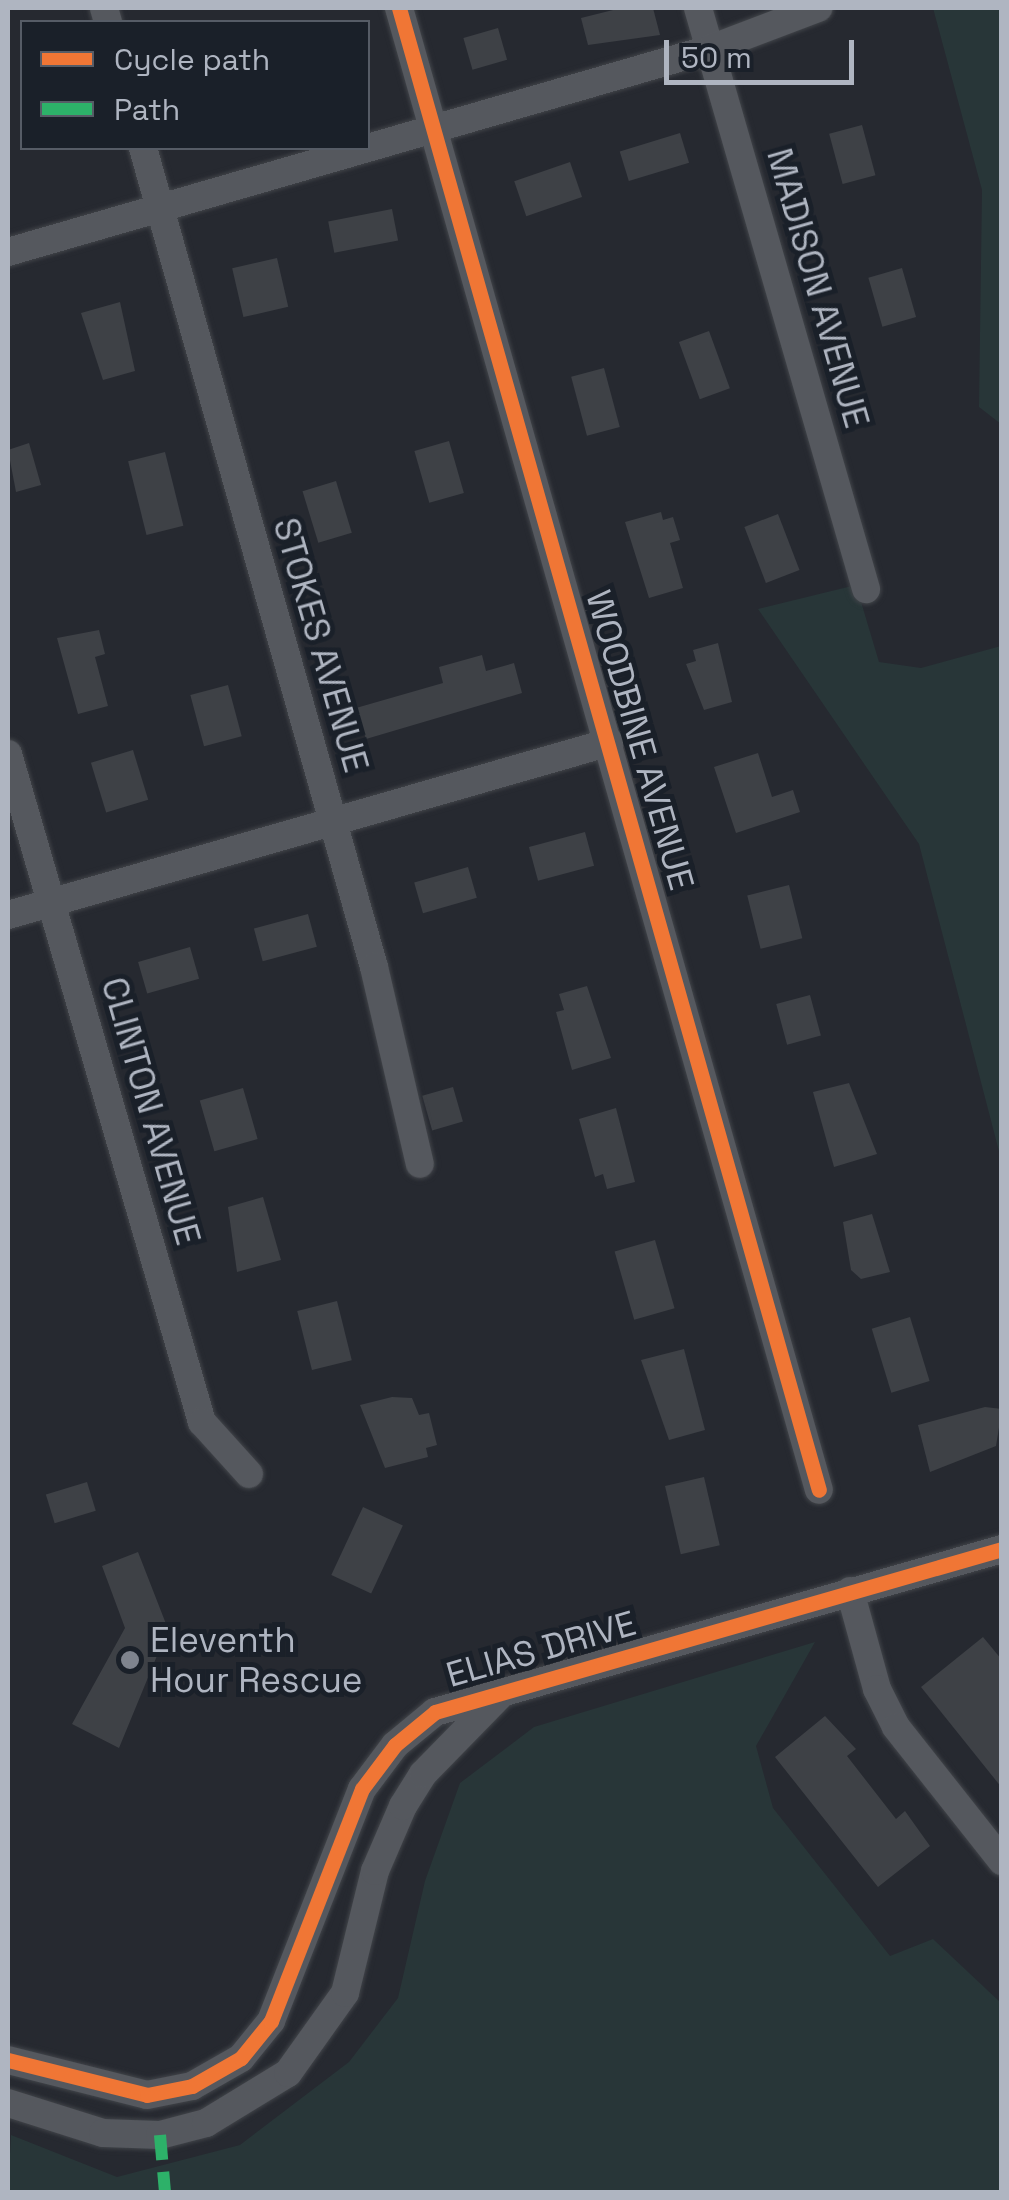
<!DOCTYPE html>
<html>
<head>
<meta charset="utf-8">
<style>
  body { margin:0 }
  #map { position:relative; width:1009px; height:2200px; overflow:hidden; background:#262930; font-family:"Space Grotesk",sans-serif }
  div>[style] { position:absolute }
  .green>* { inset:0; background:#283638 }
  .building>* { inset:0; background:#3e4146; transform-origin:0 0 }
  .roads { filter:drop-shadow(0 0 2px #414449) drop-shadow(0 0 2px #414449) }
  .street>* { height:28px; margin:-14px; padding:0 14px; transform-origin:14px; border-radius:14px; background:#55585e }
  .quiet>* { height:12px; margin-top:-6px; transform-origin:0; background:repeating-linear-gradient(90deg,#2db169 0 25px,transparent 0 37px) }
  .cycleway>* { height:15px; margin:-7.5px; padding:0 7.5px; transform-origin:7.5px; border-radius:7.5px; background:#f07635 }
  .dots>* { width:28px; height:28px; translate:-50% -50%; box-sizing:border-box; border:5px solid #1a2029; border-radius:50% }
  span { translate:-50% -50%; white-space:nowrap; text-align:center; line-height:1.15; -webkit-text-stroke:10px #1a2029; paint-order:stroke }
  .street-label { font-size:35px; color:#afb5c1 }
  .poi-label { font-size:35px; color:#afb5c1 }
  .left { translate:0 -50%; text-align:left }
  .frame { position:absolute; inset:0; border:10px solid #afb5c1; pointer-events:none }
  .legend { position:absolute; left:20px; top:20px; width:350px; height:130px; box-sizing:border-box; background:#1a2029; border:2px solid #565c66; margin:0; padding:12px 18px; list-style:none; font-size:30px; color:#afb5c1 }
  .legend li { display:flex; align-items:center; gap:20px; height:50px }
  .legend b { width:50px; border:2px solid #565c66 }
  .scale { position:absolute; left:664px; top:40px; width:190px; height:45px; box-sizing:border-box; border:5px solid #afb5c1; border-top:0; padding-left:12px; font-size:30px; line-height:35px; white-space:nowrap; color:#afb5c1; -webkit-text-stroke:8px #1a2029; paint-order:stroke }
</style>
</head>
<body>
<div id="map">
  <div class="green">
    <i style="clip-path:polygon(933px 8px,1001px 8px,1001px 424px,979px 407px,982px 190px)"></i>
    <i style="clip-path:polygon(856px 585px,879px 662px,921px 668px,1001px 646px,1001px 1159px,919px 844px,758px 609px)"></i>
    <i style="clip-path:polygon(815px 1642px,756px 1746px,773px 1808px,890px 1956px,933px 1939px,1001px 2003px,1001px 2192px,8px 2192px,11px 2135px,117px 2177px,240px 2145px,349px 2062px,398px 1998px,425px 1881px,460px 1783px,534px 1727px)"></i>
  </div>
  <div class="building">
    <i style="clip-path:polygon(621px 8px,653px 8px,660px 35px,588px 45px,581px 18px)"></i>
    <i style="left:498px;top:28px;width:33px;height:36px;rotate:74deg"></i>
    <i style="left:862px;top:125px;width:52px;height:34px;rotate:75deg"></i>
    <i style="left:680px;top:133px;width:31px;height:63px;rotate:73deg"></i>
    <i style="left:570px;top:162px;width:37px;height:59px;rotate:71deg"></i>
    <i style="left:392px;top:209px;width:32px;height:65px;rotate:79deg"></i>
    <i style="left:277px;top:258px;width:50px;height:46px;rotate:77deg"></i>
    <i style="left:902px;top:268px;width:51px;height:35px;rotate:74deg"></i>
    <i style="clip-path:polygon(120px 302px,135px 371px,103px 380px,81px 313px)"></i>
    <i style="left:709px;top:331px;width:61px;height:32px;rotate:70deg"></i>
    <i style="left:604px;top:368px;width:61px;height:34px;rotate:75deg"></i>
    <i style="left:449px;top:441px;width:54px;height:36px;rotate:74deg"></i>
    <i style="clip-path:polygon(29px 443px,41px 485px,16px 492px,8px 450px)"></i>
    <i style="left:165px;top:452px;width:76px;height:38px;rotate:76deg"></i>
    <i style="left:336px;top:481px;width:54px;height:35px;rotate:73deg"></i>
    <i style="clip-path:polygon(661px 512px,663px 520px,673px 517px,680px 540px,670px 543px,683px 588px,649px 598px,625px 522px)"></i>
    <i style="left:778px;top:514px;width:60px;height:36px;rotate:69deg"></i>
    <i style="clip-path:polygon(99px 630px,105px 654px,95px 657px,108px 706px,78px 714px,57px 638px)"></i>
    <i style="clip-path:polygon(718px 643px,732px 702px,704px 710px,686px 664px,696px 661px,693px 650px)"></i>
    <i style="clip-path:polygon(482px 655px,486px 671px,514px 663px,522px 693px,366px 739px,356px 708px,443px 683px,439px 667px)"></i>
    <i style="left:228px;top:685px;width:53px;height:39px;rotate:75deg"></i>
    <i style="left:133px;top:750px;width:52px;height:44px;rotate:73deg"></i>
    <i style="clip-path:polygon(758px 753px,772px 797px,793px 790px,800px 812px,736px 833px,714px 767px)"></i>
    <i style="left:585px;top:832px;width:35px;height:58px;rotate:75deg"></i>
    <i style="left:468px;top:867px;width:32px;height:56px;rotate:74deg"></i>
    <i style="left:789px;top:885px;width:55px;height:43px;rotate:76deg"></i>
    <i style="left:308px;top:914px;width:34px;height:56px;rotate:75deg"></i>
    <i style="left:190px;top:947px;width:33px;height:54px;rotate:74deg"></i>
    <i style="clip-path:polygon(587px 986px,611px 1058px,572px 1070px,556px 1012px,564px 1010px,559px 994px)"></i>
    <i style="left:810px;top:995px;width:42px;height:35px;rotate:75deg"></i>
    <i style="clip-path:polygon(849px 1083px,877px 1154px,834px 1167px,813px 1092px)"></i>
    <i style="left:453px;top:1087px;width:36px;height:32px;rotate:74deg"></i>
    <i style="left:243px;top:1088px;width:53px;height:45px;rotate:74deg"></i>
    <i style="clip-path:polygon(616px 1108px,635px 1182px,607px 1189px,603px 1174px,595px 1177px,579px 1119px)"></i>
    <i style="clip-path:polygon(263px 1197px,281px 1260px,237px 1272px,228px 1207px)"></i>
    <i style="clip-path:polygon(872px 1214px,890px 1272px,861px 1279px,851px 1270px,843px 1222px)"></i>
    <i style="left:655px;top:1240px;width:71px;height:42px;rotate:74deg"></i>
    <i style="left:337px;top:1301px;width:61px;height:41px;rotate:76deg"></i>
    <i style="left:910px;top:1317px;width:67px;height:40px;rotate:73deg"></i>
    <i style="clip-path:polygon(684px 1349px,705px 1430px,669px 1440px,641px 1360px)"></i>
    <i style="clip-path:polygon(392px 1397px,412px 1398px,419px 1415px,429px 1413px,437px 1445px,426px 1448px,428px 1457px,385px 1468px,360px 1405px)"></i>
    <i style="clip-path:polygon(985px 1407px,1002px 1409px,996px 1446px,930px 1472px,918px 1425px)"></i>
    <i style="left:704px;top:1477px;width:70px;height:40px;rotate:77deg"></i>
    <i style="left:87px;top:1482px;width:30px;height:43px;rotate:73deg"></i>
    <i style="left:363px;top:1507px;width:44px;height:75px;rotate:25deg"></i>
    <i style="clip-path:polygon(138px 1552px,168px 1629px,119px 1748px,72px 1724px,125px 1628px,102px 1566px)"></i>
    <i style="clip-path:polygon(983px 1637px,1002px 1660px,1002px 1788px,921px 1687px)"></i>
    <i style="clip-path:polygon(825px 1716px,856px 1749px,847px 1756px,896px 1819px,905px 1811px,930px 1846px,878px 1887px,775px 1757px)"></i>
  </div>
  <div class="roads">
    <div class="street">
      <i style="left:104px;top:8px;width:15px;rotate:74deg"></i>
      <i style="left:399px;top:8px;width:1540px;rotate:74.18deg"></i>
      <i style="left:698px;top:8px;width:605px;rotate:73.87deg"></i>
      <i style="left:143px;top:148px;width:851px;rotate:74.25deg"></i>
      <i style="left:374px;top:967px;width:202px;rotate:76.9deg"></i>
      <i style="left:8px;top:252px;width:731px;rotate:-16.13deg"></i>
      <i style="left:710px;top:49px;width:116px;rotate:-20.8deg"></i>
      <i style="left:8px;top:754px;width:696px;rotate:73.81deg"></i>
      <i style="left:202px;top:1422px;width:70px;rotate:47.9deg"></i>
      <i style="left:8px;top:915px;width:626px;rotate:-16.03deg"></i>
      <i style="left:850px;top:1591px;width:102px;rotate:74.6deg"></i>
      <i style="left:877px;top:1689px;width:42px;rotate:63.4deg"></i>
      <i style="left:896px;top:1727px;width:171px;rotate:51.7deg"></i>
      <i style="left:8px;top:2060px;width:143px;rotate:14.1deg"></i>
      <i style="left:147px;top:2095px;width:46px;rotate:-11.3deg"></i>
      <i style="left:192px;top:2086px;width:56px;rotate:-29.7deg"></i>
      <i style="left:241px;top:2058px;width:48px;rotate:-51deg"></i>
      <i style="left:271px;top:2021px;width:249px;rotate:-68.6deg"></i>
      <i style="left:362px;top:1789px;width:55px;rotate:-53.1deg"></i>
      <i style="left:395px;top:1745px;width:52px;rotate:-39.5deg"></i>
      <i style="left:435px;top:1712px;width:590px;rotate:-16.04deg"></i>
      <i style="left:8px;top:2103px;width:100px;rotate:17.5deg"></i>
      <i style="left:103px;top:2133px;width:57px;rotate:2deg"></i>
      <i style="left:160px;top:2135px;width:48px;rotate:-14.6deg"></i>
      <i style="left:206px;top:2123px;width:96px;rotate:-31.4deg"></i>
      <i style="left:288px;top:2073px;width:98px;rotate:-54.5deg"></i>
      <i style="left:345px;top:1993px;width:126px;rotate:-76.2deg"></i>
      <i style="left:375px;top:1871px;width:71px;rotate:-66.7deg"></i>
      <i style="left:403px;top:1806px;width:38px;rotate:-58deg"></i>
      <i style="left:423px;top:1774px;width:109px;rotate:-45.7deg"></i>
    </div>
  </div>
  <div class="quiet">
    <i style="left:160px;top:2135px;width:57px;rotate:85deg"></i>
  </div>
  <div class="cycleway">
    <i style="left:399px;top:8px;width:1540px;rotate:74.18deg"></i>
    <i style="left:8px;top:2060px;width:143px;rotate:14.1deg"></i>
    <i style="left:147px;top:2095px;width:46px;rotate:-11.3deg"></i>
    <i style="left:192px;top:2086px;width:56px;rotate:-29.7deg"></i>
    <i style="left:241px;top:2058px;width:48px;rotate:-51deg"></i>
    <i style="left:271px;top:2021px;width:249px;rotate:-68.6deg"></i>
    <i style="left:362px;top:1789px;width:55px;rotate:-53.1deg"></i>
    <i style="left:395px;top:1745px;width:52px;rotate:-39.5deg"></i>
    <i style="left:435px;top:1712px;width:590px;rotate:-16.04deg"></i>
  </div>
  <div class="dots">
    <i style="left:130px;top:1660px;background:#7f848e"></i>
  </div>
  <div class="street-label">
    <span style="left:818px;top:288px;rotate:74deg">MADISON AVENUE</span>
    <span style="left:321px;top:645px;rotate:74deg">STOKES AVENUE</span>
    <span style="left:640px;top:740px;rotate:74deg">WOODBINE AVENUE</span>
    <span style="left:151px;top:1111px;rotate:74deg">CLINTON AVENUE</span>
    <span style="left:541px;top:1649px;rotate:-16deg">ELIAS DRIVE</span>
  </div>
  <div class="poi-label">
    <span class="left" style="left:150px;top:1660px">Eleventh<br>Hour Rescue</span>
  </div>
  <div class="frame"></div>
  <ul class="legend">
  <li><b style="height:12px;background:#f07635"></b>Cycle path</li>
  <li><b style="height:12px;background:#2db169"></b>Path</li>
  </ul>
  <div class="scale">50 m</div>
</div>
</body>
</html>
